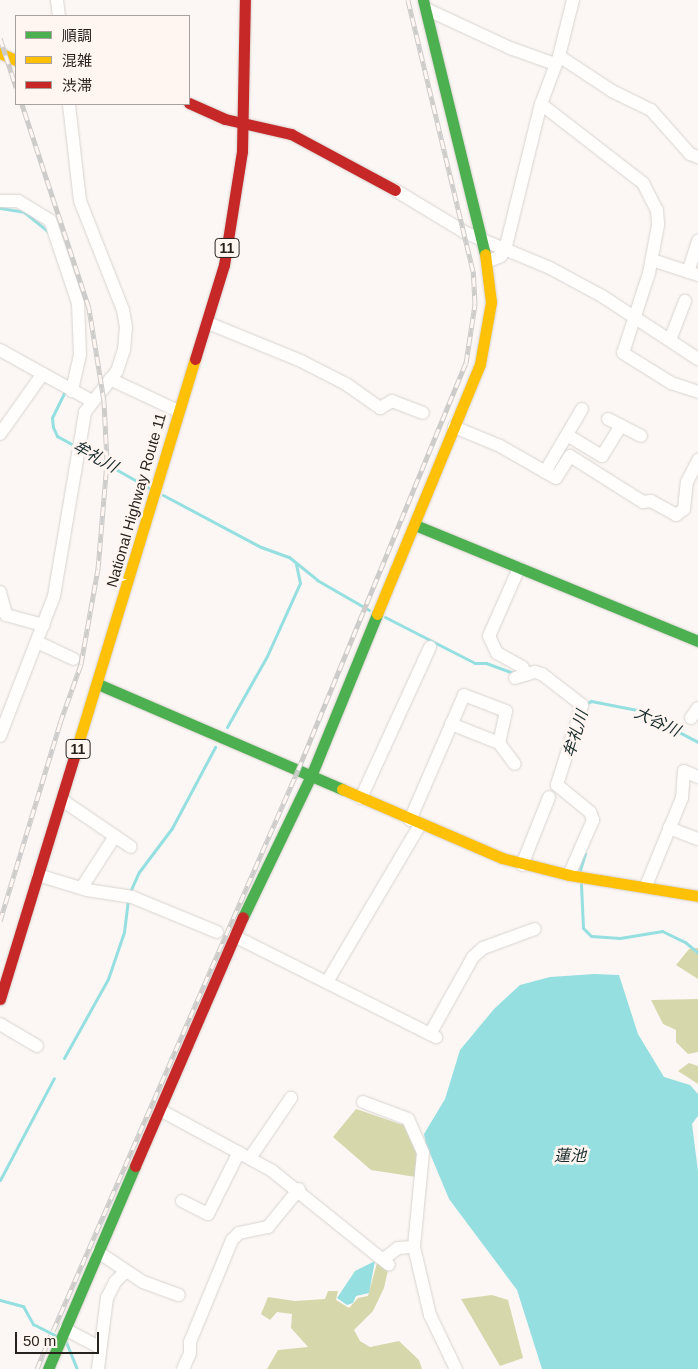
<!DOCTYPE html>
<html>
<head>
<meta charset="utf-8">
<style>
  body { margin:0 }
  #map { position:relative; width:698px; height:1369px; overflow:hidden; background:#fcf7f4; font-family:Arial,"Noto Sans JP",sans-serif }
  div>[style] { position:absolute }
  .forest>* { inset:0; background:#d6d8ac }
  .water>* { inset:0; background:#95dfe0 }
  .stream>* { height:3px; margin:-1.5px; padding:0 1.5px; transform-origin:1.5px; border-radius:1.5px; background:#95dfe0 }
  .roads { filter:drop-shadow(0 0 1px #d8d3d0) drop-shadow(0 0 1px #d8d3d0) }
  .street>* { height:12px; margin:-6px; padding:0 6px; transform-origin:6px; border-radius:6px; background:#fffefd }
  .fast>* { height:11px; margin:-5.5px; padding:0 5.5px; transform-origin:5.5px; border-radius:5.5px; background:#4caf50 }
  .slow>* { height:11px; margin:-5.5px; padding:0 5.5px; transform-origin:5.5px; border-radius:5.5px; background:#ffc107 }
  .jam>* { height:11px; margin:-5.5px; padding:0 5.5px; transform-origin:5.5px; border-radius:5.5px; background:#c62828 }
  .rail>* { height:5px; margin-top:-2.5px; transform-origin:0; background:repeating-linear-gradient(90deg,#fff6f1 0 9px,#cdccca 0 18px); box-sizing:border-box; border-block:1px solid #cdccca }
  span { translate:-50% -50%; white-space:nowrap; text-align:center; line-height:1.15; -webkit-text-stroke:5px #fff6f1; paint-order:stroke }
  .shield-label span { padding:1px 4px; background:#fff6f1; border:1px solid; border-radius:4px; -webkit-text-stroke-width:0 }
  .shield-label { font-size:14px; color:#28221f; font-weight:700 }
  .street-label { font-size:15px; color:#28221f }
  .water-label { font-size:16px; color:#192d2e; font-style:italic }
  .legend { position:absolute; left:15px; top:15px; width:175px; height:90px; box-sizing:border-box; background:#fff6f1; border:1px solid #a9a19d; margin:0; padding:6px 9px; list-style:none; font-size:15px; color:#28221f }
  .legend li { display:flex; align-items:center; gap:10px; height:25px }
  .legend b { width:25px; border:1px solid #a9a19d }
  .scale { position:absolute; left:15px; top:1332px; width:84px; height:22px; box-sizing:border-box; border:2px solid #28221f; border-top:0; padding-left:6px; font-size:15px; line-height:18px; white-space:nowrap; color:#28221f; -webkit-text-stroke:4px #fff6f1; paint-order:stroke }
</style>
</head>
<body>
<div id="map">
  <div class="forest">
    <i style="clip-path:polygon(698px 948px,698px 979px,676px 965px,689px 949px)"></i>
    <i style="clip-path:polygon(698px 999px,698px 1052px,688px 1054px,676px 1042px,676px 1030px,663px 1024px,651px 1000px)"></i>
    <i style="clip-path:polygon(689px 1063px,698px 1066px,698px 1084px,678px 1071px)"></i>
    <i style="clip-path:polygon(356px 1109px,406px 1126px,418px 1151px,416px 1177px,371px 1170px,333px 1137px)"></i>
    <i style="clip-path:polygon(378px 1259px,388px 1270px,384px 1288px,373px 1311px,354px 1330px,360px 1341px,370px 1347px,399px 1341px,419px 1360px,422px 1369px,267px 1369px,278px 1350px,308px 1347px,291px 1328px,292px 1314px,277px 1312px,270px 1320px,261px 1314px,268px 1297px,295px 1301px,325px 1299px,328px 1291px,338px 1291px,336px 1300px,349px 1308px,358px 1298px,368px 1296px)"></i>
    <i style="clip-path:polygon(492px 1295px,508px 1300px,523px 1358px,500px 1366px,461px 1299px)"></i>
  </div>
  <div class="water">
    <i style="clip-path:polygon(594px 974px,619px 975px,638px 1034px,664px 1077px,690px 1085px,698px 1094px,698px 1116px,692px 1124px,698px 1171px,698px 1369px,542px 1369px,517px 1290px,449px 1199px,426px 1144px,424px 1134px,445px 1099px,460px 1050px,494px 1009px,520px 985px,550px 977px)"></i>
    <i style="clip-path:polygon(375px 1261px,369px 1293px,356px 1296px,353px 1303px,347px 1305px,337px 1298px,355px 1271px)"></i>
  </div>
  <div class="stream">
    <i style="left:0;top:208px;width:24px;rotate:9deg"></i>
    <i style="left:24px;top:212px;width:32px;rotate:39deg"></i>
    <i style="left:66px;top:389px;width:32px;rotate:116deg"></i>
    <i style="left:52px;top:418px;width:9px;rotate:84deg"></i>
    <i style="left:53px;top:427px;width:10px;rotate:66deg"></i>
    <i style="left:57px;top:436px;width:23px;rotate:29deg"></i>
    <i style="left:82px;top:450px;width:77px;rotate:29.6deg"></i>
    <i style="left:163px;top:495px;width:111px;rotate:28deg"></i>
    <i style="left:261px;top:547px;width:30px;rotate:20deg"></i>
    <i style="left:289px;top:557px;width:36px;rotate:39deg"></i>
    <i style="left:317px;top:580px;width:60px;rotate:30deg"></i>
    <i style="left:385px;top:617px;width:101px;rotate:27.1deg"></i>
    <i style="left:475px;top:663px;width:11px"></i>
    <i style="left:486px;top:663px;width:30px;rotate:20deg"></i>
    <i style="left:586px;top:704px;width:6px;rotate:-31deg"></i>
    <i style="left:591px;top:701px;width:47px;rotate:11.1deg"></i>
    <i style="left:637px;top:710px;width:69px;rotate:27.7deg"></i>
    <i style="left:227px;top:727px;width:81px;rotate:-60.6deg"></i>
    <i style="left:267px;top:656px;width:80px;rotate:-65.7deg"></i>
    <i style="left:300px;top:583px;width:19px;rotate:-102deg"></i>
    <i style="left:580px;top:870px;width:17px;rotate:-73deg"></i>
    <i style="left:581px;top:884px;width:44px;rotate:87.4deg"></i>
    <i style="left:583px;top:928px;width:11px;rotate:45deg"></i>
    <i style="left:591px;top:936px;width:29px;rotate:4deg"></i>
    <i style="left:620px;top:938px;width:43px;rotate:-9.5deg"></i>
    <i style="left:662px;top:931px;width:25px;rotate:26deg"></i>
    <i style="left:685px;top:942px;width:17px;rotate:40deg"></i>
    <i style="left:129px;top:894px;width:24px;rotate:-66deg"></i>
    <i style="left:139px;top:872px;width:55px;rotate:-53.1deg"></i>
    <i style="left:172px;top:828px;width:92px;rotate:-62deg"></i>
    <i style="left:64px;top:1058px;width:90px;rotate:-60.9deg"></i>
    <i style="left:108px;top:979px;width:50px;rotate:-71.2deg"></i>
    <i style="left:124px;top:932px;width:32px;rotate:-83deg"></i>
    <i style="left:0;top:1180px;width:115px;rotate:-62.1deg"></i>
    <i style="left:0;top:1300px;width:24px;rotate:15deg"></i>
    <i style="left:23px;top:1306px;width:21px;rotate:61deg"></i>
    <i style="left:33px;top:1324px;width:25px;rotate:27deg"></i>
    <i style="left:66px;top:1342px;width:29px;rotate:68deg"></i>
  </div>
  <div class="roads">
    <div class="street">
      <i style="left:57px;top:0;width:16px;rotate:83deg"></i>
      <i style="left:426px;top:9px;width:93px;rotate:24.9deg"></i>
      <i style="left:510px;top:48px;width:48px;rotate:19.6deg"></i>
      <i style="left:559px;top:56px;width:64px;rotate:33.4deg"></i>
      <i style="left:612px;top:91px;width:43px;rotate:26deg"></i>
      <i style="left:651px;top:110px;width:59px;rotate:48.4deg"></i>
      <i style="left:690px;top:154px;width:9px;rotate:21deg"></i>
      <i style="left:541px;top:104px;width:129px;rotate:37.8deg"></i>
      <i style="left:643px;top:183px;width:30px;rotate:63deg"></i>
      <i style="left:657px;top:210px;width:15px;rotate:86deg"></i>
      <i style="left:658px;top:225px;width:49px;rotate:100.6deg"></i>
      <i style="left:649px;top:273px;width:84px;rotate:108deg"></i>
      <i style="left:623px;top:353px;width:57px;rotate:32deg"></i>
      <i style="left:671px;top:383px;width:28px;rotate:18deg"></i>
      <i style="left:395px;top:190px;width:83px;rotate:31.2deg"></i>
      <i style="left:466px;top:233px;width:91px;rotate:22.6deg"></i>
      <i style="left:550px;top:268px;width:59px;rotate:28.3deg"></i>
      <i style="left:602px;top:296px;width:115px;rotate:33.3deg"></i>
      <i style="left:0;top:201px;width:18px"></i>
      <i style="left:18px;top:201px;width:37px;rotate:31deg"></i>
      <i style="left:50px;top:220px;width:88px;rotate:71.4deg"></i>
      <i style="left:78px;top:303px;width:52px;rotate:87.8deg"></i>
      <i style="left:80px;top:355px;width:37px;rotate:103deg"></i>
      <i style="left:652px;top:260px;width:48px;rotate:18.1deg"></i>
      <i style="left:487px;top:262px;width:15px;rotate:-23deg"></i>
      <i style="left:501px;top:256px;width:11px;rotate:-63deg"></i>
      <i style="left:506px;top:246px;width:146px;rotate:-76.2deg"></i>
      <i style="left:541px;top:104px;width:51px;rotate:-69.4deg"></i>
      <i style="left:559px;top:56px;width:58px;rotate:-76deg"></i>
      <i style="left:688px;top:272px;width:33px;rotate:-72deg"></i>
      <i style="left:208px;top:323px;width:100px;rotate:22.2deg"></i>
      <i style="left:301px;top:361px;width:51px;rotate:27.1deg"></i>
      <i style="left:346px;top:384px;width:42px;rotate:35.2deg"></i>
      <i style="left:380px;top:408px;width:14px;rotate:-30deg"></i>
      <i style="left:392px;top:401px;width:33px;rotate:21deg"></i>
      <i style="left:670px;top:340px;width:42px;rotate:-69deg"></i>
      <i style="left:0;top:350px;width:105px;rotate:29deg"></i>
      <i style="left:110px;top:379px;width:75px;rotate:25.2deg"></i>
      <i style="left:608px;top:419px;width:37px;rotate:27deg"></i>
      <i style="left:454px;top:427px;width:50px;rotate:22.4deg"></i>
      <i style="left:500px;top:446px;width:64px;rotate:29.7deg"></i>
      <i style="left:556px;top:478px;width:26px;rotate:-58deg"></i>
      <i style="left:570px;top:456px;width:86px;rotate:32.2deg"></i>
      <i style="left:643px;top:502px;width:8px;rotate:-7deg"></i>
      <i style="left:651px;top:501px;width:29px;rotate:29deg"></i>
      <i style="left:676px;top:515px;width:10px;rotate:-37deg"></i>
      <i style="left:684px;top:509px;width:27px;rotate:-84deg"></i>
      <i style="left:687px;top:482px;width:25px;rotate:-63deg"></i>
      <i style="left:0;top:434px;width:72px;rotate:-54.6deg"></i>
      <i style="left:567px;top:435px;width:41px;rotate:31deg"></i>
      <i style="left:602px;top:456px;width:36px;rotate:-58deg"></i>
      <i style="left:545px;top:472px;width:73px;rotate:-59.6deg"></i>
      <i style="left:519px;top:568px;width:74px;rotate:113.8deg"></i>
      <i style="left:489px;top:636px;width:19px;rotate:65deg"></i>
      <i style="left:497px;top:653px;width:29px;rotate:29deg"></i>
      <i style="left:522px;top:667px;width:9px;rotate:54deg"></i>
      <i style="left:0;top:592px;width:24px;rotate:75deg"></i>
      <i style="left:6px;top:615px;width:39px;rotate:15deg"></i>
      <i style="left:37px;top:642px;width:40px;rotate:25deg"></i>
      <i style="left:515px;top:678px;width:21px;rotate:-17deg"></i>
      <i style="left:535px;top:672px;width:7px;rotate:16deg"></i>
      <i style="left:542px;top:674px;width:51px;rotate:37.8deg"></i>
      <i style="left:582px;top:705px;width:84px;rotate:107.4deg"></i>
      <i style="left:557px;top:785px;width:43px;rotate:39.3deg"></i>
      <i style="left:590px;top:812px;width:9px;rotate:69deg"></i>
      <i style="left:593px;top:820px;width:60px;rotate:113.6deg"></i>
      <i style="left:691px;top:718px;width:12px;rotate:-55deg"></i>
      <i style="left:451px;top:724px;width:52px;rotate:21.6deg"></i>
      <i style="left:0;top:736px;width:150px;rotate:-68.9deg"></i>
      <i style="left:54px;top:596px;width:187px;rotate:-80.4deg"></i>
      <i style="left:85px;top:412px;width:52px;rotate:-52deg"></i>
      <i style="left:117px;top:371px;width:22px;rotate:-72deg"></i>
      <i style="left:124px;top:350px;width:23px;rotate:-85deg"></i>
      <i style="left:126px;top:327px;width:17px;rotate:-100deg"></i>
      <i style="left:123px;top:310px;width:117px;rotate:-111.5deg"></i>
      <i style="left:80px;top:201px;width:98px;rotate:-96.5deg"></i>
      <i style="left:361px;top:798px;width:166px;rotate:-65.4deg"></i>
      <i style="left:62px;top:800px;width:83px;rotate:34.3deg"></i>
      <i style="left:410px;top:820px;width:136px;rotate:-66.6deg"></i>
      <i style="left:464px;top:695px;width:45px;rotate:20.9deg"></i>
      <i style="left:506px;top:711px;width:33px;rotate:102deg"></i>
      <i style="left:499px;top:743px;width:26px;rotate:53deg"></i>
      <i style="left:669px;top:828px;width:31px;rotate:21deg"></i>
      <i style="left:522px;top:865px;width:73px;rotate:-68.3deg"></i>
      <i style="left:38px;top:875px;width:51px;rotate:17deg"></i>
      <i style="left:87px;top:890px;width:46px;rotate:8.8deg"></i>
      <i style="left:132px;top:897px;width:92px;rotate:22.4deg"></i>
      <i style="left:84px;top:884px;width:57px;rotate:-57.1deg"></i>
      <i style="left:646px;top:886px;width:95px;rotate:-67.8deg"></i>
      <i style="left:682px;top:798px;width:27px;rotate:-86deg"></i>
      <i style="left:684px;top:771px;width:15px;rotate:23deg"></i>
      <i style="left:234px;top:936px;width:226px;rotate:26.6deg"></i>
      <i style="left:327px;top:982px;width:182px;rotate:-59.4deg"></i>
      <i style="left:0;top:1024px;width:43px;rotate:30.7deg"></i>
      <i style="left:430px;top:1034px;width:88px;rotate:-60.8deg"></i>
      <i style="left:473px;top:957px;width:13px;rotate:-42deg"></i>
      <i style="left:483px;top:948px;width:55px;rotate:-20.1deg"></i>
      <i style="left:363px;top:1102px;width:48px;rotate:20.7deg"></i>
      <i style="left:408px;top:1119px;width:37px;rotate:66deg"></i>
      <i style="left:423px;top:1153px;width:94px;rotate:95.5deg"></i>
      <i style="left:414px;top:1247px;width:70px;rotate:76.8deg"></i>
      <i style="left:430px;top:1315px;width:60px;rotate:64.3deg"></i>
      <i style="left:160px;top:1110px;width:126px;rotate:28.4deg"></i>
      <i style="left:271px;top:1170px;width:151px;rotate:38.8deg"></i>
      <i style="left:250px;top:1158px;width:73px;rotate:-55.7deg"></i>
      <i style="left:182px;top:1201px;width:29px;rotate:27deg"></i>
      <i style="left:208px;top:1214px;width:69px;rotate:-63.4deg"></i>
      <i style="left:98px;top:1252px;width:54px;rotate:33.7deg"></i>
      <i style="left:143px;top:1282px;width:38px;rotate:20deg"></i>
      <i style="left:385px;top:1258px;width:16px;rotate:-38deg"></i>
      <i style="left:398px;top:1248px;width:16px;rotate:-4deg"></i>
      <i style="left:65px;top:1329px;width:40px;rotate:28deg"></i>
      <i style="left:98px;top:1369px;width:72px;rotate:-82.8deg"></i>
      <i style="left:107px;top:1298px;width:18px;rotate:-63deg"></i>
      <i style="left:115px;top:1282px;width:14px;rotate:-45deg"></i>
      <i style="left:183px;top:1369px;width:17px;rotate:-66deg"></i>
      <i style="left:190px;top:1353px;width:11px;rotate:-90deg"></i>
      <i style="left:190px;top:1342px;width:110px;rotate:-67.6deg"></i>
      <i style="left:232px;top:1240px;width:10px;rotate:-45deg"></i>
      <i style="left:239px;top:1233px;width:30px;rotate:-12deg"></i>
      <i style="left:268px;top:1227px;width:49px;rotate:-50.8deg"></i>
    </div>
    <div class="fast">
      <i style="left:423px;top:0;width:261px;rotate:76.3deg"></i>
      <i style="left:415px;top:525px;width:306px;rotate:22.3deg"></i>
      <i style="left:98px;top:684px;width:266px;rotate:23.3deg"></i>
      <i style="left:243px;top:917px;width:157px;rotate:-64.3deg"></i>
      <i style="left:311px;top:776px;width:175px;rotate:-67.8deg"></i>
      <i style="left:48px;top:1369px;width:221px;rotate:-66.8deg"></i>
    </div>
    <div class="slow">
      <i style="left:0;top:53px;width:17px;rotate:24deg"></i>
      <i style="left:377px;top:614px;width:270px;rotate:-67.6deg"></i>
      <i style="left:480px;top:364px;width:63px;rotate:-79.9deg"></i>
      <i style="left:491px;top:302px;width:48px;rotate:-97.1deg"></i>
      <i style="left:74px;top:757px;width:416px;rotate:-73.1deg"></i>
      <i style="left:342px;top:789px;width:174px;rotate:23.3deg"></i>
      <i style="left:502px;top:858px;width:69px;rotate:14.2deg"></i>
      <i style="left:569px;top:875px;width:131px;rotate:9.2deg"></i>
    </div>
    <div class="jam">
      <i style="left:189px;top:103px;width:39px;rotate:24deg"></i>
      <i style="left:225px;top:119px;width:68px;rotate:12.8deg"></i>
      <i style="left:291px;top:134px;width:118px;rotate:28.3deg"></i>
      <i style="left:195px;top:359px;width:98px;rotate:-72.9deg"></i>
      <i style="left:224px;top:265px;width:115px;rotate:-81deg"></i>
      <i style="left:242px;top:151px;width:151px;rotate:-88.9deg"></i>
      <i style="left:0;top:999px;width:253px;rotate:-73deg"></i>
      <i style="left:135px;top:1166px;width:271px;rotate:-66.6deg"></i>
    </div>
  </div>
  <div class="rail">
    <i style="left:0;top:38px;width:52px;rotate:71.9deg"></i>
    <i style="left:0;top:921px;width:207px;rotate:-73.1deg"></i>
    <i style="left:60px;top:723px;width:63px;rotate:-70.4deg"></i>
    <i style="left:81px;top:664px;width:97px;rotate:-79.9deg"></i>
    <i style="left:98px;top:569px;width:108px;rotate:-85.2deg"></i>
    <i style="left:107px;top:461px;width:60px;rotate:-92.9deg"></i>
    <i style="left:104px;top:401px;width:94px;rotate:-99.2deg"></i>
    <i style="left:89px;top:308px;width:215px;rotate:-108.2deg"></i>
    <i style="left:53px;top:1331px;width:612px;rotate:-66.41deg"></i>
    <i style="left:298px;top:770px;width:440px;rotate:-67.6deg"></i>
    <i style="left:466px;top:363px;width:60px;rotate:-81.3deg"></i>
    <i style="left:475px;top:304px;width:33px;rotate:-93deg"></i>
    <i style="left:473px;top:271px;width:279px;rotate:-103.5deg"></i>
    <i style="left:37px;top:1369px;width:37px;rotate:-68deg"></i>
  </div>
  <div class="shield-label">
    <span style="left:227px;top:248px">11</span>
    <span style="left:78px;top:749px">11</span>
  </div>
  <div class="street-label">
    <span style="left:136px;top:500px;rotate:-74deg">National Highway Route 11</span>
  </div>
  <div class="water-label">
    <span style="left:95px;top:457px;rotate:29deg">牟礼川</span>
    <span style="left:657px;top:722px;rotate:25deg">大谷川</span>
    <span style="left:576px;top:734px;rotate:-73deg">牟礼川</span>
    <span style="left:570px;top:1156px">蓮池</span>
  </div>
  <ul class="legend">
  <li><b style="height:6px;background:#4caf50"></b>順調</li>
  <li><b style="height:6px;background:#ffc107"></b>混雑</li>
  <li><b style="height:6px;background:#c62828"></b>渋滞</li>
  </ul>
  <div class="scale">50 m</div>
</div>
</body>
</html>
